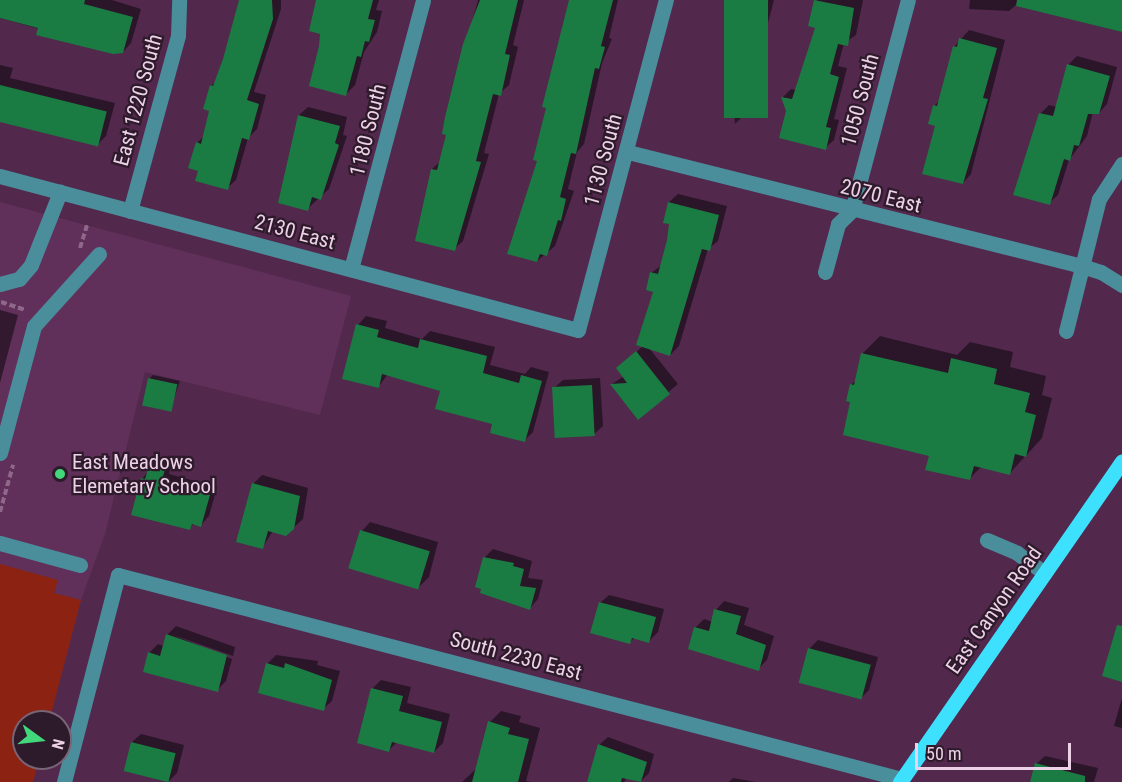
<!DOCTYPE html>
<html>
<head>
<meta charset="utf-8">
<style>
  body { margin:0 }
  #map { position:relative; width:1122px; height:782px; overflow:hidden; background:#52284d; font-family:"Roboto Condensed",sans-serif }
  div>[style] { position:absolute }
  .built>* { inset:0; background:#60305a }
  .green>* { inset:0; background:#8c2211 }
  .shadow>* { inset:0; background:#0007 }
  .building>* { inset:0; background:#1a7c42; transform-origin:0 0 }
  .path>* { height:4px; margin-top:-2px; transform-origin:0; background:repeating-linear-gradient(90deg,#8d6888 0 6px,transparent 0 9px) }
  .minor>* { height:15px; margin:-7.5px; padding:0 7.5px; transform-origin:7.5px; border-radius:7.5px; background:#4b8e9b }
  .major>* { height:15px; margin:-7.5px; padding:0 7.5px; transform-origin:7.5px; border-radius:7.5px; background:#3de1fd }
  .dots>* { width:16px; height:16px; translate:-50% -50%; box-sizing:border-box; border:3px solid #2d1a2a; border-radius:50% }
  span { translate:-50% -50%; white-space:nowrap; text-align:center; line-height:1.15; -webkit-text-stroke:4.5px #2d1a2a; paint-order:stroke }
  .street-label { font-size:21px; color:#ecd1e7 }
  .poi-label { font-size:21px; color:#ecd1e7 }
  .left { translate:0 -50%; text-align:left }
  .north { position:absolute; left:12px; top:710px; width:60px; height:60px; box-sizing:border-box; background:#2d1a2a; border:2px solid #796376; border-radius:50%; rotate:105deg; font-size:16px; font-weight:700; line-height:24px; text-align:center; color:#ecd1e7 }
  .north::after { content:''; display:block; margin:auto; width:21px; height:27px; background:#43d77b; clip-path:polygon(50% 0,100% 100%,50% 72%,0 100%) }
  .scale { position:absolute; left:915px; top:743px; width:156px; height:27px; box-sizing:border-box; border:3px solid #ecd1e7; border-top:0; padding-left:8px; font-size:18px; line-height:21px; white-space:nowrap; color:#ecd1e7; -webkit-text-stroke:4px #2d1a2a; paint-order:stroke }
</style>
</head>
<body>
<div id="map">
  <div class="built">
    <i style="clip-path:polygon(0 202px,351px 296px,320px 415px,145px 372px,105px 534px,81px 600px,49px 722px,24px 722px,24px 758px,40px 758px,33px 782px,0 782px)"></i>
  </div>
  <div class="green">
    <i style="clip-path:polygon(0 564px,58px 580px,54px 593px,81px 600px,49px 722px,24px 722px,24px 758px,40px 758px,33px 782px,0 782px)"></i>
  </div>
  <div class="shadow">
    <i style="clip-path:polygon(0 0,112px 0,141px 9px,131px 43px,123px 52px,0 18px)"></i>
    <i style="clip-path:polygon(243px 0,281px 0,281px 9px,254px 92px,266px 95px,257px 129px,248px 138px,236px 180px,227px 188px,199px 170px,197px 143px,204px 136px,211px 109px,211px 86px,217px 80px)"></i>
    <i style="clip-path:polygon(331px 0,379px 0,376px 10px,382px 11px,377px 32px,364px 52px,355px 85px,346px 94px,310px 84px)"></i>
    <i style="clip-path:polygon(478px 0,524px 0,513px 45px,518px 47px,509px 85px,499px 94px,484px 153px,489px 154px,463px 241px,454px 249px,432px 169px,441px 161px,448px 134px,447px 117px)"></i>
    <i style="clip-path:polygon(570px 0,618px 0,609px 38px,612px 39px,602px 63px,584px 144px,577px 152px,568px 189px,574px 191px,555px 246px,537px 261px,538px 160px)"></i>
    <i style="clip-path:polygon(728px 0,774px 0,744px 115px,735px 124px)"></i>
    <i style="clip-path:polygon(817px 0,863px 0,856px 35px,844px 43px,838px 66px,847px 68px,834px 119px,839px 120px,834px 140px,825px 148px,787px 111px,783px 97px,791px 89px,796px 90px,817px 27px,810px 25px)"></i>
    <i style="clip-path:polygon(970px 0,1122px 0,1122px 32px,1016px 5px,1009px 11px,969px 9px)"></i>
    <i style="clip-path:polygon(969px 30px,1005px 40px,971px 174px,963px 183px,937px 125px,934px 106px,940px 100px,954px 47px)"></i>
    <i style="clip-path:polygon(1077px 56px,1117px 67px,1107px 104px,1099px 113px,1093px 112px,1087px 136px,1069px 160px,1058px 195px,1049px 203px,1040px 114px,1049px 105px,1057px 107px,1068px 65px)"></i>
    <i style="clip-path:polygon(0 65px,13px 68px,10px 78px,115px 103px,106px 136px,97px 145px,0 113px)"></i>
    <i style="clip-path:polygon(308px 107px,347px 117px,343px 135px,347px 136px,329px 189px,307px 209px,280px 202px,299px 115px)"></i>
    <i style="clip-path:polygon(678px 194px,727px 206px,718px 241px,708px 249px,679px 346px,670px 355px,649px 348px,678px 384px,638px 418px,612px 384px,624px 376px,618px 368px,643px 346px,655px 291px,651px 273px,662px 265px,671px 223px,664px 222px,669px 202px)"></i>
    <i style="clip-path:polygon(0 310px,18px 315px,0 383px)"></i>
    <i style="clip-path:polygon(366px 316px,387px 321px,385px 328px,422px 339px,430px 331px,495px 347px,490px 365px,525px 374px,531px 367px,549px 372px,533px 432px,524px 441px,442px 390px,388px 374px,379px 386px,358px 325px)"></i>
    <i style="clip-path:polygon(880px 336px,957px 355px,970px 342px,1013px 352px,1010px 367px,1046px 376px,1042px 395px,1052px 398px,1042px 438px,1010px 473px,982px 466px,970px 478px,931px 455px,852px 401px,851px 385px,857px 379px,863px 353px)"></i>
    <i style="clip-path:polygon(153px 375px,180px 381px,170px 410px,149px 379px)"></i>
    <i style="clip-path:polygon(600px 378px,603px 426px,594px 434px,554px 388px,563px 380px)"></i>
    <i style="clip-path:polygon(159px 458px,172px 461px,169px 474px,217px 487px,209px 516px,201px 525px,194px 523px,190px 528px,142px 479px)"></i>
    <i style="clip-path:polygon(262px 475px,308px 488px,303px 519px,293px 528px,273px 531px,262px 548px,253px 484px)"></i>
    <i style="clip-path:polygon(370px 522px,438px 542px,429px 577px,420px 586px,362px 531px)"></i>
    <i style="clip-path:polygon(493px 549px,532px 561px,528px 578px,543px 580px,538px 599px,530px 608px,484px 558px)"></i>
    <i style="clip-path:polygon(609px 595px,664px 609px,658px 632px,649px 641px,635px 637px,630px 642px,600px 603px)"></i>
    <i style="clip-path:polygon(724px 601px,749px 608px,744px 625px,774px 636px,767px 660px,758px 669px,695px 628px,704px 619px,713px 622px,716px 610px)"></i>
    <i style="clip-path:polygon(176px 626px,235px 647px,233px 656px,171px 634px,232px 659px,226px 681px,217px 690px,149px 653px,158px 644px,164px 646px,167px 635px)"></i>
    <i style="clip-path:polygon(818px 640px,878px 657px,869px 690px,861px 698px,809px 649px)"></i>
    <i style="clip-path:polygon(276px 655px,318px 661px,317px 665px,340px 671px,332px 701px,323px 709px,260px 692px,268px 663px)"></i>
    <i style="clip-path:polygon(381px 680px,411px 687px,407px 703px,450px 714px,443px 743px,434px 752px,397px 742px,389px 750px,373px 688px)"></i>
    <i style="clip-path:polygon(1122px 698px,1122px 728px,1114px 726px)"></i>
    <i style="clip-path:polygon(501px 711px,521px 716px,519px 722px,540px 728px,526px 781px,531px 782px,462px 782px,477px 768px,490px 722px)"></i>
    <i style="clip-path:polygon(141px 734px,184px 745px,177px 773px,168px 782px,125px 770px,132px 742px)"></i>
    <i style="clip-path:polygon(608px 737px,654px 754px,649px 773px,640px 782px,627px 778px,624px 782px,597px 782px,599px 745px)"></i>
    <i style="clip-path:polygon(1045px 756px,1098px 768px,1094px 782px,1032px 782px,1036px 764px)"></i>
    <i style="clip-path:polygon(733px 778px,756px 782px,729px 782px)"></i>
  </div>
  <div class="building">
    <i style="clip-path:polygon(0 0,85px 0,84px 4px,133px 17px,123px 53px,113px 54px,36px 35px,38px 28px,0 18px)"></i>
    <i style="clip-path:polygon(239px 0,272px 0,273px 19px,247px 100px,259px 104px,249px 140px,242px 138px,228px 190px,195px 181px,198px 171px,188px 168px,196px 142px,201px 144px,209px 111px,203px 109px,210px 85px,213px 86px,223px 59px)"></i>
    <i style="clip-path:polygon(316px 0,373px 0,368px 19px,375px 20px,369px 42px,365px 41px,361px 57px,357px 56px,346px 96px,309px 86px,319px 46px,320px 34px,309px 31px)"></i>
    <i style="clip-path:polygon(480px 0,518px 0,505px 54px,510px 55px,501px 96px,493px 94px,476px 161px,481px 162px,455px 251px,415px 241px,431px 169px,437px 170px,446px 135px,442px 134px,445px 117px,463px 44px)"></i>
    <i style="clip-path:polygon(569px 0,613px 0,601px 46px,605px 47px,599px 69px,595px 68px,576px 154px,571px 153px,560px 197px,566px 199px,561px 221px,558px 220px,547px 256px,540px 254px,537px 262px,507px 254px,537px 161px,533px 160px,546px 108px,542px 107px)"></i>
    <i style="left:724px;top:0;width:44px;height:118px"></i>
    <i style="clip-path:polygon(814px 0,854px 8px,848px 46px,838px 44px,830px 74px,839px 77px,826px 127px,831px 128px,826px 150px,779px 138px,786px 111px,781px 97px,792px 99px,815px 28px,808px 26px)"></i>
    <i style="clip-path:polygon(1017px 0,1122px 0,1122px 32px,1016px 6px)"></i>
    <i style="clip-path:polygon(959px 38px,997px 48px,983px 98px,988px 99px,963px 184px,922px 174px,935px 126px,928px 124px,933px 105px,937px 106px,953px 46px,957px 47px)"></i>
    <i style="clip-path:polygon(1067px 64px,1110px 76px,1099px 114px,1088px 114px,1079px 146px,1074px 145px,1070px 161px,1064px 159px,1050px 205px,1013px 195px,1039px 113px,1053px 116px)"></i>
    <i style="left:0;top:85px;width:110px;height:36px;rotate:14deg"></i>
    <i style="clip-path:polygon(298px 115px,340px 126px,335px 143px,339px 145px,321px 200px,312px 197px,308px 211px,278px 203px)"></i>
    <i style="clip-path:polygon(668px 202px,719px 215px,710px 251px,702px 249px,670px 356px,636px 345px,653px 292px,646px 290px,650px 272px,658px 274px,667px 240px,669px 224px,663px 223px)"></i>
    <i style="clip-path:polygon(356px 324px,379px 330px,377px 337px,418px 348px,420px 339px,487px 356px,483px 373px,519px 383px,521px 375px,542px 381px,525px 442px,490px 433px,492px 424px,435px 409px,440px 391px,382px 374px,379px 388px,342px 379px)"></i>
    <i style="clip-path:polygon(636px 351px,670px 394px,638px 420px,610px 384px,627px 383px,616px 368px)"></i>
    <i style="clip-path:polygon(861px 353px,948px 373px,951px 358px,997px 369px,994px 384px,1030px 393px,1025px 412px,1036px 415px,1026px 457px,1015px 454px,1010px 475px,974px 466px,970px 480px,925px 470px,929px 456px,843px 435px,850px 402px,846px 401px,850px 384px,854px 385px)"></i>
    <i style="left:148px;top:378px;width:30px;height:28px;rotate:12deg"></i>
    <i style="left:592px;top:385px;width:51px;height:40px;rotate:87deg"></i>
    <i style="clip-path:polygon(149px 466px,165px 470px,161px 482px,210px 495px,201px 527px,192px 524px,190px 530px,131px 515px,141px 478px,145px 479px)"></i>
    <i style="clip-path:polygon(252px 483px,300px 496px,294px 529px,286px 536px,268px 531px,263px 549px,236px 542px)"></i>
    <i style="left:360px;top:530px;width:73px;height:40px;rotate:17deg"></i>
    <i style="clip-path:polygon(483px 557px,514px 563px,513px 566px,524px 569px,520px 586px,536px 588px,530px 610px,480px 593px,481px 589px,475px 587px)"></i>
    <i style="clip-path:polygon(599px 602px,656px 617px,649px 643px,632px 638px,630px 644px,590px 633px)"></i>
    <i style="clip-path:polygon(714px 609px,741px 616px,736px 634px,766px 645px,759px 671px,688px 649px,694px 627px,709px 631px)"></i>
    <i style="clip-path:polygon(1117px 625px,1122px 626px,1122px 682px,1102px 676px)"></i>
    <i style="clip-path:polygon(166px 634px,227px 655px,218px 692px,143px 672px,148px 652px,160px 656px)"></i>
    <i style="left:808px;top:648px;width:65px;height:36px;rotate:15deg"></i>
    <i style="clip-path:polygon(266px 663px,284px 668px,285px 663px,332px 680px,324px 711px,258px 693px)"></i>
    <i style="clip-path:polygon(371px 688px,403px 696px,399px 711px,442px 722px,434px 753px,392px 742px,389px 752px,357px 743px)"></i>
    <i style="clip-path:polygon(488px 721px,510px 728px,508px 734px,529px 739px,518px 782px,472px 782px)"></i>
    <i style="left:131px;top:742px;width:46px;height:30px;rotate:14deg"></i>
    <i style="clip-path:polygon(598px 744px,647px 762px,641px 782px,622px 778px,621px 782px,587px 782px)"></i>
    <i style="clip-path:polygon(1035px 763px,1085px 776px,1085px 782px,1030px 782px)"></i>
  </div>
  <div class="path">
    <i style="left:80px;top:248px;width:24px;rotate:-73deg"></i>
    <i style="left:1px;top:302px;width:25px;rotate:18deg"></i>
    <i style="left:0;top:512px;width:49px;rotate:-74.5deg"></i>
  </div>
  <div class="minor">
    <i style="left:628px;top:152px;width:468px;rotate:14.1deg"></i>
    <i style="left:1082px;top:266px;width:20px;rotate:18deg"></i>
    <i style="left:1101px;top:272px;width:25px;rotate:32deg"></i>
    <i style="left:0;top:176px;width:598px;rotate:14.92deg"></i>
    <i style="left:578px;top:330px;width:342px;rotate:-75.1deg"></i>
    <i style="left:130px;top:211px;width:182px;rotate:-74.7deg"></i>
    <i style="left:178px;top:35px;width:35px;rotate:-88deg"></i>
    <i style="left:351px;top:269px;width:278px;rotate:-75deg"></i>
    <i style="left:825px;top:272px;width:50px;rotate:-74.8deg"></i>
    <i style="left:838px;top:224px;width:20px;rotate:-45deg"></i>
    <i style="left:852px;top:210px;width:217px;rotate:-75.1deg"></i>
    <i style="left:0;top:284px;width:20px;rotate:-15deg"></i>
    <i style="left:19px;top:279px;width:18px;rotate:-49deg"></i>
    <i style="left:31px;top:265px;width:79px;rotate:-68.3deg"></i>
    <i style="left:1066px;top:331px;width:136px;rotate:-76deg"></i>
    <i style="left:1099px;top:199px;width:42px;rotate:-56.7deg"></i>
    <i style="left:0;top:453px;width:131px;rotate:-75deg"></i>
    <i style="left:34px;top:326px;width:97px;rotate:-47.9deg"></i>
    <i style="left:987px;top:540px;width:33px;rotate:23deg"></i>
    <i style="left:1017px;top:553px;width:34px;rotate:36deg"></i>
    <i style="left:0;top:543px;width:83px;rotate:15.4deg"></i>
    <i style="left:64px;top:782px;width:214px;rotate:-75.4deg"></i>
    <i style="left:118px;top:575px;width:810px;rotate:14.59deg"></i>
  </div>
  <div class="major">
    <i style="left:900px;top:782px;width:390px;rotate:-55.3deg"></i>
  </div>
  <div class="dots">
    <i style="left:60px;top:474px;background:#43d77b"></i>
  </div>
  <div class="street-label">
    <span style="left:138px;top:100px;rotate:-75deg">East 1220 South</span>
    <span style="left:860px;top:100px;rotate:-75deg">1050 South</span>
    <span style="left:368px;top:130px;rotate:-76deg">1180 South</span>
    <span style="left:603px;top:160px;rotate:-75deg">1130 South</span>
    <span style="left:881px;top:196px;rotate:14deg">2070 East</span>
    <span style="left:295px;top:232px;rotate:15deg">2130 East</span>
    <span style="left:994px;top:610px;rotate:-55deg">East Canyon Road</span>
    <span style="left:516px;top:656px;rotate:15deg">South 2230 East</span>
  </div>
  <div class="poi-label">
    <span class="left" style="left:72px;top:474px">East Meadows<br>Elemetary School</span>
  </div>
  <div class="north">N</div>
  <div class="scale">50 m</div>
</div>
</body>
</html>
